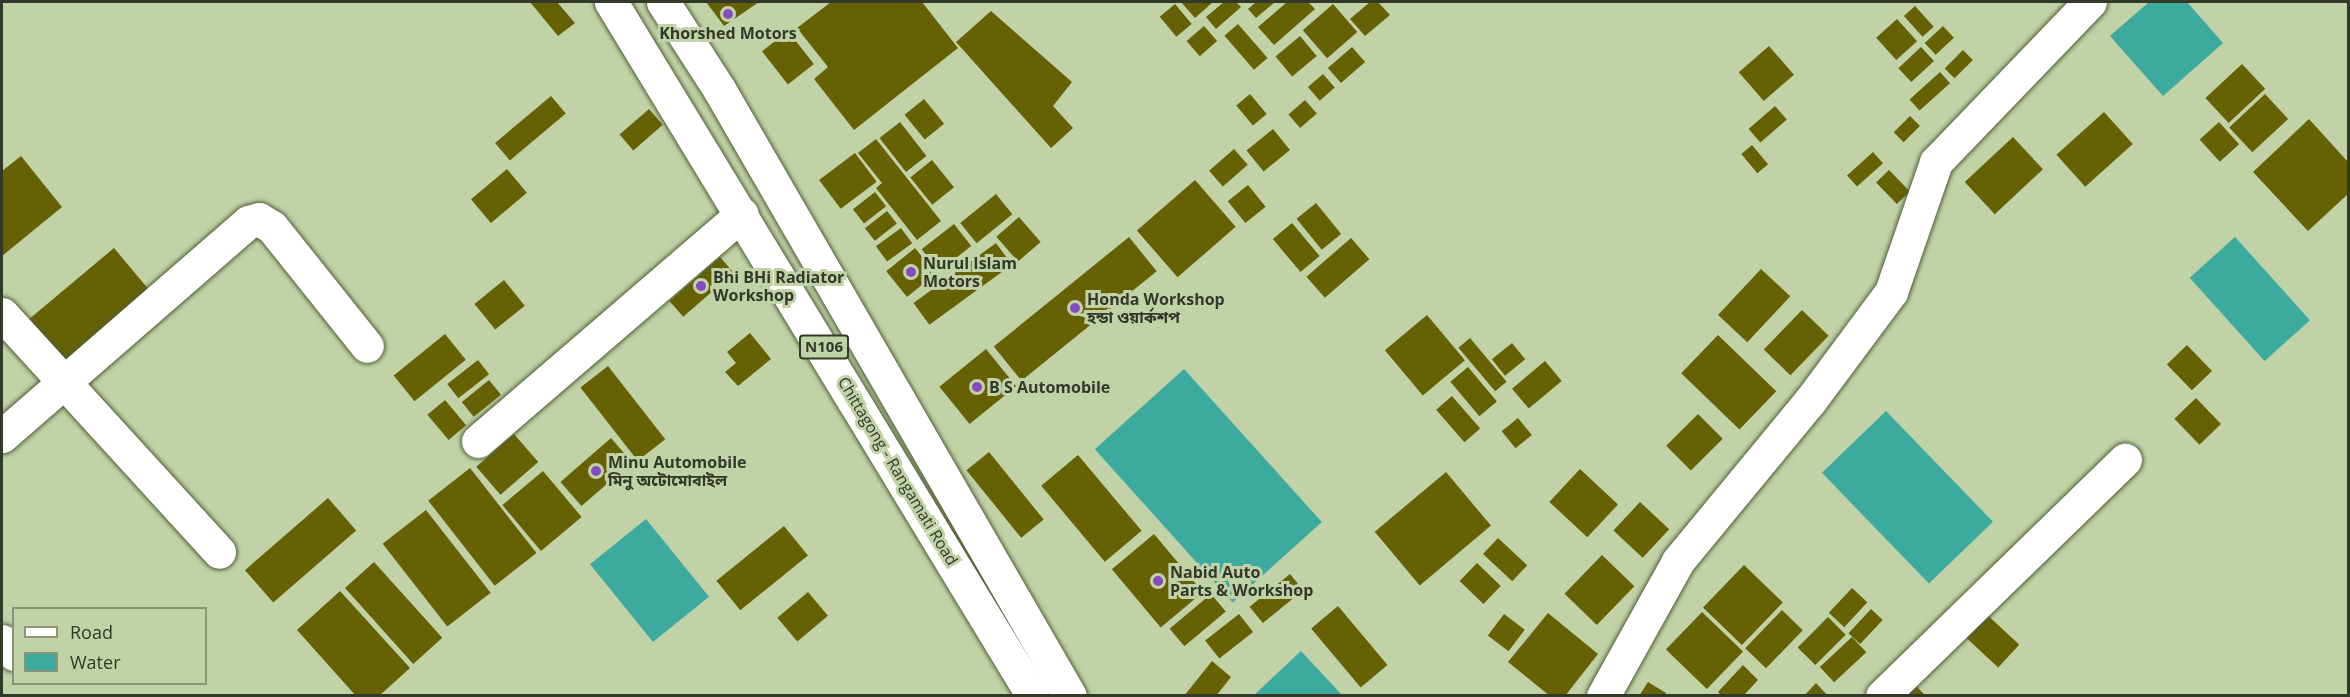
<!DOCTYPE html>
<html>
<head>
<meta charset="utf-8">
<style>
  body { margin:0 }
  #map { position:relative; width:2350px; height:697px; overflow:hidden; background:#c2d2a7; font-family:"Open Sans","Noto Sans Bengali",sans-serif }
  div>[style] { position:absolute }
  .water>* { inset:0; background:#3caa9e; transform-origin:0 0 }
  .building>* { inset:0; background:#676105; transform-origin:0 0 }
  .roads { filter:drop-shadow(0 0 2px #4f5d37) drop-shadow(0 0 2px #4f5d37) }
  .minor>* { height:33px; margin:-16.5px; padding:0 16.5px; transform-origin:16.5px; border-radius:16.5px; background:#fff }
  .highway>* { height:33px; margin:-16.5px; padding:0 16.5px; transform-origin:16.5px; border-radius:16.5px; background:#fff }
  .dots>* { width:16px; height:16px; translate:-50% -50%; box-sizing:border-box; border:3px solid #c2d2a7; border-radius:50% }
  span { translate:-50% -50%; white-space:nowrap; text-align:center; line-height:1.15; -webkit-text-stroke:6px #c2d2a7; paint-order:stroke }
  .shield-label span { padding:2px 4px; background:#c2d2a7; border:2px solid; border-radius:4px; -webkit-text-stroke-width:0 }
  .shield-label { font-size:15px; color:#333928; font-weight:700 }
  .poi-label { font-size:16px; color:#333928; font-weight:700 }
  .left { translate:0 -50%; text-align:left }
  .street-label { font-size:16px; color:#333928 }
  .frame { position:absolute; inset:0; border:3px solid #333928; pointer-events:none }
  .legend { position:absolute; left:12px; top:607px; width:195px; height:78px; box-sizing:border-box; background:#c2d2a7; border:2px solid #899574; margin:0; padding:8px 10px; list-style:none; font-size:18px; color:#333928 }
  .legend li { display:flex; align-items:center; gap:12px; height:30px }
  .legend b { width:30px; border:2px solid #899574 }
</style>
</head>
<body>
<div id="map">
  <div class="water">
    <i style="clip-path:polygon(2149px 2px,2187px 2px,2223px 43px,2163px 96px,2110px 36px)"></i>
    <i style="left:2235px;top:237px;width:112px;height:61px;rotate:48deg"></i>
    <i style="left:1184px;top:369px;width:206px;height:120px;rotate:48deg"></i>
    <i style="left:1886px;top:411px;width:154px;height:89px;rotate:46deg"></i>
    <i style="left:646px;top:519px;width:100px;height:72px;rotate:51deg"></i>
    <i style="clip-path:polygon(1301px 651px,1342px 695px,1254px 695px)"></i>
  </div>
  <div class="building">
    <i style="clip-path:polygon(530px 2px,557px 2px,575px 23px,558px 36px)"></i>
    <i style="clip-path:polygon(706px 2px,759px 2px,724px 26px)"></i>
    <i style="clip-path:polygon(831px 2px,922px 2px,958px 48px,854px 130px,814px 79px,828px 67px,797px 28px)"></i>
    <i style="clip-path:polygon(1181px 2px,1213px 2px,1195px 18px)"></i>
    <i style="clip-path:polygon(1224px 2px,1236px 2px,1241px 7px,1216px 29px,1206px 17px)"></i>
    <i style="clip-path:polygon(1256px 2px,1275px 2px,1256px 18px,1248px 9px)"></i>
    <i style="clip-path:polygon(1287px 2px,1308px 2px,1315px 9px,1274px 45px,1258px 27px)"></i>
    <i style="clip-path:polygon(1370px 2px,1378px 2px,1390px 15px,1365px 36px,1350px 19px)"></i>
    <i style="left:1175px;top:4px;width:26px;height:20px;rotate:50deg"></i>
    <i style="left:1333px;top:4px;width:37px;height:40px;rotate:49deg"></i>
    <i style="left:1915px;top:6px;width:28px;height:15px;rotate:48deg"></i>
    <i style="clip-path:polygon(991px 11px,1072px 82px,1053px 106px,1073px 128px,1051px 148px,956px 42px)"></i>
    <i style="left:1897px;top:19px;width:30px;height:28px;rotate:48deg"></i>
    <i style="left:1238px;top:24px;width:45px;height:18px;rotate:49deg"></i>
    <i style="left:1204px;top:26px;width:20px;height:23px;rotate:49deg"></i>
    <i style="left:1943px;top:26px;width:16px;height:25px;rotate:47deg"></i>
    <i style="left:788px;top:31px;width:42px;height:33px;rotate:52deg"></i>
    <i style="left:1300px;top:36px;width:26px;height:32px;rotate:50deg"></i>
    <i style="left:1769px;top:46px;width:38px;height:40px;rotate:49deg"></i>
    <i style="left:1352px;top:47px;width:20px;height:32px;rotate:49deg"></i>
    <i style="left:1921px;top:47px;width:19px;height:31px;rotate:47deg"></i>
    <i style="left:1963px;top:50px;width:14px;height:26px;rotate:45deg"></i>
    <i style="left:2242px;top:64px;width:34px;height:50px;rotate:47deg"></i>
    <i style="left:1940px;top:72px;width:15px;height:41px;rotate:48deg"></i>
    <i style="left:1323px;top:74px;width:18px;height:20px;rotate:49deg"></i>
    <i style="left:1250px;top:94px;width:26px;height:18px;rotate:50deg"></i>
    <i style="left:2265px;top:94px;width:34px;height:49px;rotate:47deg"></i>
    <i style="left:551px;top:96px;width:23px;height:73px;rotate:50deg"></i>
    <i style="left:924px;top:99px;width:32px;height:25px;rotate:51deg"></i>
    <i style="left:1305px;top:100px;width:18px;height:22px;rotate:49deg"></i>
    <i style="left:1775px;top:106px;width:18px;height:35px;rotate:49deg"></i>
    <i style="left:649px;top:109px;width:21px;height:39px;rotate:49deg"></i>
    <i style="left:2104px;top:112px;width:43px;height:64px;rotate:48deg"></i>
    <i style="left:1910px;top:116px;width:14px;height:23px;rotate:45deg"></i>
    <i style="clip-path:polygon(2309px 119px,2348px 162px,2348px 194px,2308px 231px,2253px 172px)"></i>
    <i style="left:900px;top:122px;width:43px;height:26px;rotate:52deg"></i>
    <i style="left:2219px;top:122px;width:30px;height:26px;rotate:48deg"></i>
    <i style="left:1273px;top:129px;width:27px;height:34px;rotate:51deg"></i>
    <i style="left:2013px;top:137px;width:44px;height:66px;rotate:47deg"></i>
    <i style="clip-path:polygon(876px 139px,941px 221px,917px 240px,876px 188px,882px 183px,858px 153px)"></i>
    <i style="left:1752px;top:145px;width:25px;height:14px;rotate:50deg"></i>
    <i style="left:1234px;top:149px;width:21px;height:33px;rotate:49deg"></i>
    <i style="left:1873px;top:152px;width:15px;height:35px;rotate:48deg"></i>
    <i style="left:855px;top:153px;width:36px;height:45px;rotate:53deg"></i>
    <i style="clip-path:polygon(21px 156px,62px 207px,2px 256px,2px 171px)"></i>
    <i style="left:932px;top:160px;width:35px;height:28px;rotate:51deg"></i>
    <i style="left:507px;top:169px;width:31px;height:47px;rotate:50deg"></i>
    <i style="left:1889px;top:170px;width:30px;height:18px;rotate:46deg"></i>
    <i style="left:1195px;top:180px;width:62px;height:77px;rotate:49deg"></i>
    <i style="left:1248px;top:185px;width:28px;height:26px;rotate:51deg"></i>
    <i style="left:875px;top:192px;width:18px;height:28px;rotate:52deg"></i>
    <i style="left:996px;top:194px;width:26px;height:46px;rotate:51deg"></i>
    <i style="left:1316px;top:203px;width:40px;height:25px;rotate:51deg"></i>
    <i style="left:887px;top:211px;width:16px;height:28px;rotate:52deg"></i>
    <i style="left:1019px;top:217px;width:33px;height:30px;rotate:49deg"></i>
    <i style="left:1292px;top:223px;width:43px;height:25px;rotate:50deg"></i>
    <i style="left:954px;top:224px;width:28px;height:41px;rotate:52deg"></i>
    <i style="left:901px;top:228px;width:19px;height:31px;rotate:54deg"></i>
    <i style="left:1129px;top:237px;width:44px;height:174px;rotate:51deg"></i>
    <i style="left:1351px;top:238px;width:28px;height:59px;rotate:49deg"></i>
    <i style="left:996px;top:243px;width:27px;height:102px;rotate:54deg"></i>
    <i style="left:114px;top:248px;width:55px;height:118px;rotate:50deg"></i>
    <i style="left:915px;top:248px;width:33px;height:37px;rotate:51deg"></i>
    <i style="left:720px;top:257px;width:21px;height:67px;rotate:49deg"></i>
    <i style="left:1761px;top:269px;width:40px;height:63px;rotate:43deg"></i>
    <i style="left:504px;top:280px;width:33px;height:38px;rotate:51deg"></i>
    <i style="left:1802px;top:310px;width:37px;height:55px;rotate:44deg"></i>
    <i style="left:1427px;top:315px;width:59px;height:55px;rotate:50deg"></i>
    <i style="clip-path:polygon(750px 333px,771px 359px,738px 386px,725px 372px,736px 363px,727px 352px)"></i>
    <i style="left:445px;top:334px;width:33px;height:66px;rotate:51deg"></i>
    <i style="left:1718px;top:335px;width:81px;height:53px;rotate:44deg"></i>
    <i style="left:1470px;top:338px;width:57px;height:15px;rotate:50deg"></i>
    <i style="left:1512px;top:343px;width:21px;height:26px;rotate:51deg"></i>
    <i style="left:2187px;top:345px;width:36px;height:28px;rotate:46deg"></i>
    <i style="left:986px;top:349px;width:48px;height:60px;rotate:51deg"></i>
    <i style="left:478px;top:360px;width:18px;height:39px;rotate:52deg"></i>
    <i style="left:1545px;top:361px;width:26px;height:43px;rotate:50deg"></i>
    <i style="left:608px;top:366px;width:93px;height:35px;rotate:52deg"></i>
    <i style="left:1468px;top:367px;width:45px;height:23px;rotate:50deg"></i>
    <i style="left:489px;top:380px;width:19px;height:35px;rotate:51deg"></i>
    <i style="left:1452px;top:396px;width:43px;height:21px;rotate:49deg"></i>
    <i style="left:2196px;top:398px;width:36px;height:30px;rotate:46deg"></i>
    <i style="left:445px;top:400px;width:33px;height:23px;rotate:50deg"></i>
    <i style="left:1698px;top:414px;width:35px;height:45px;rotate:45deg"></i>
    <i style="left:1518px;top:418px;width:22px;height:21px;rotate:51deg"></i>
    <i style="left:514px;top:434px;width:37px;height:50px;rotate:49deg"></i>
    <i style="left:611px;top:438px;width:32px;height:67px;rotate:49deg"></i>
    <i style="left:989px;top:452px;width:87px;height:29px;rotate:51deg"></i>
    <i style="left:1078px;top:455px;width:99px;height:48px;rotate:50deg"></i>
    <i style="left:470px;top:468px;width:108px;height:53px;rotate:52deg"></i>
    <i style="left:1580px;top:469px;width:52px;height:45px;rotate:43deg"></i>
    <i style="left:543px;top:471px;width:60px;height:53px;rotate:50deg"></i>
    <i style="left:1446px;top:472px;width:70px;height:93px;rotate:50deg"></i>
    <i style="left:328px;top:498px;width:43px;height:110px;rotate:49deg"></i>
    <i style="left:1640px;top:502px;width:40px;height:39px;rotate:43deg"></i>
    <i style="left:426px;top:510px;width:105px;height:55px;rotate:52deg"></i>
    <i style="left:784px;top:526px;width:38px;height:87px;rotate:51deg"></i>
    <i style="left:1154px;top:534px;width:76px;height:55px;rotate:50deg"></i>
    <i style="left:1498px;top:538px;width:40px;height:22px;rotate:43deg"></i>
    <i style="left:1602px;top:555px;width:45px;height:54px;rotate:44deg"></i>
    <i style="left:374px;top:562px;width:102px;height:39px;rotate:48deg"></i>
    <i style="left:1477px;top:563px;width:33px;height:25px;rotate:44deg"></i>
    <i style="left:1744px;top:565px;width:54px;height:59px;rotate:44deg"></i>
    <i style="left:1290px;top:574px;width:21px;height:52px;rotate:51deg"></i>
    <i style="left:1852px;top:588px;width:21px;height:34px;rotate:43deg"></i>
    <i style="clip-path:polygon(340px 591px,410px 668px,379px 696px,356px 696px,297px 630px)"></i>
    <i style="left:808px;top:592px;width:31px;height:40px;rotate:50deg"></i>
    <i style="left:1211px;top:594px;width:23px;height:54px;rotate:50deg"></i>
    <i style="left:1338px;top:606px;width:77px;height:35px;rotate:50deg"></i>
    <i style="left:1871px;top:609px;width:16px;height:33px;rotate:43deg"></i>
    <i style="left:1782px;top:610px;width:29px;height:53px;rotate:44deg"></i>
    <i style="left:1982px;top:610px;width:51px;height:31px;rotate:43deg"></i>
    <i style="left:1702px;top:612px;width:57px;height:52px;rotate:44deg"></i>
    <i style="clip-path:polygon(1548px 613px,1598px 654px,1565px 696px,1550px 696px,1508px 662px)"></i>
    <i style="left:1239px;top:614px;width:23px;height:43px;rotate:52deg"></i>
    <i style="left:1504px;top:614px;width:26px;height:27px;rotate:37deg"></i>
    <i style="left:1828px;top:617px;width:25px;height:43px;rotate:45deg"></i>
    <i style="left:1852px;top:637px;width:21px;height:44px;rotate:47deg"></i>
    <i style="clip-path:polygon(1212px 661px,1231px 677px,1216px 696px,1184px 696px)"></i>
    <i style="clip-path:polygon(1743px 665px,1758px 680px,1743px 696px,1722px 696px,1718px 692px)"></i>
    <i style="clip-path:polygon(1648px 682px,1666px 693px,1665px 696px,1639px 696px)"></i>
    <i style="clip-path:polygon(1912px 682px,1926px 696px,1899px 696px)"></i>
    <i style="clip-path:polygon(1816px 683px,1828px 696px,1804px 696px)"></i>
  </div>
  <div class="roads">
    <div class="minor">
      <i style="left:2px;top:314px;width:322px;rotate:47.6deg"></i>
      <i style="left:2px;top:436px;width:326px;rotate:-41deg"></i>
      <i style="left:248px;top:222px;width:11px;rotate:-15deg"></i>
      <i style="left:259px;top:219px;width:15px;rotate:32deg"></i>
      <i style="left:272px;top:227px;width:152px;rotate:51.4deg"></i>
      <i style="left:478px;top:441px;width:348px;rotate:-40.7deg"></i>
      <i style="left:2px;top:641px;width:18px;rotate:47deg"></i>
      <i style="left:1603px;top:696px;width:154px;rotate:-60.9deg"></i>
      <i style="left:1678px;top:561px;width:207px;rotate:-50.5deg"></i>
      <i style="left:1810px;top:401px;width:136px;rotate:-53.4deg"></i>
      <i style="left:1891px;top:292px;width:138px;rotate:-70.9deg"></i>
      <i style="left:1936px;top:162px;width:222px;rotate:-46.1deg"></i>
      <i style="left:1882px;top:696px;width:339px;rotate:-44.2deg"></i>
    </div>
    <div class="highway">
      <i style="left:611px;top:2px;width:812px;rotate:58.7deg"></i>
      <i style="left:663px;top:2px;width:103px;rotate:57.2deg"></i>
      <i style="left:719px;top:89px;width:701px;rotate:59.96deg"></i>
    </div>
  </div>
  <div class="dots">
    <i style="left:728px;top:14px;background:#874bc1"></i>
    <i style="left:911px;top:272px;background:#874bc1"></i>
    <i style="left:701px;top:286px;background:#874bc1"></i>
    <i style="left:1075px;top:308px;background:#874bc1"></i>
    <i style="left:977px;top:387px;background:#874bc1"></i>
    <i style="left:596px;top:471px;background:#874bc1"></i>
    <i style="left:1158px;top:581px;background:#874bc1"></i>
  </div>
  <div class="shield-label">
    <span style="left:824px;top:347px">N106</span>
  </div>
  <div class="poi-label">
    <span style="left:728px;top:33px">Khorshed Motors</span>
    <span class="left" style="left:923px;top:272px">Nurul Islam<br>Motors</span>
    <span class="left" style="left:713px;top:286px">Bhi BHi Radiator<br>Workshop</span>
    <span class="left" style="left:1087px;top:308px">Honda Workshop<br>হন্ডা ওয়ার্কশপ</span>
    <span class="left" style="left:989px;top:387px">B S Automobile</span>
    <span class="left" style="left:608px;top:471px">Minu Automobile<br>মিনু অটোমোবাইল</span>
    <span class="left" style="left:1170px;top:581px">Nabid Auto<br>Parts &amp; Workshop</span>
  </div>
  <div class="street-label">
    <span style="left:898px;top:471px;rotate:59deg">Chittagong - Rangamati Road</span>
  </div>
  <div class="frame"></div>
  <ul class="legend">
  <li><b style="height:8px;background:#fff"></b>Road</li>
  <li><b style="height:16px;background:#3caa9e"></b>Water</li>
  </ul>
</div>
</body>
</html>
